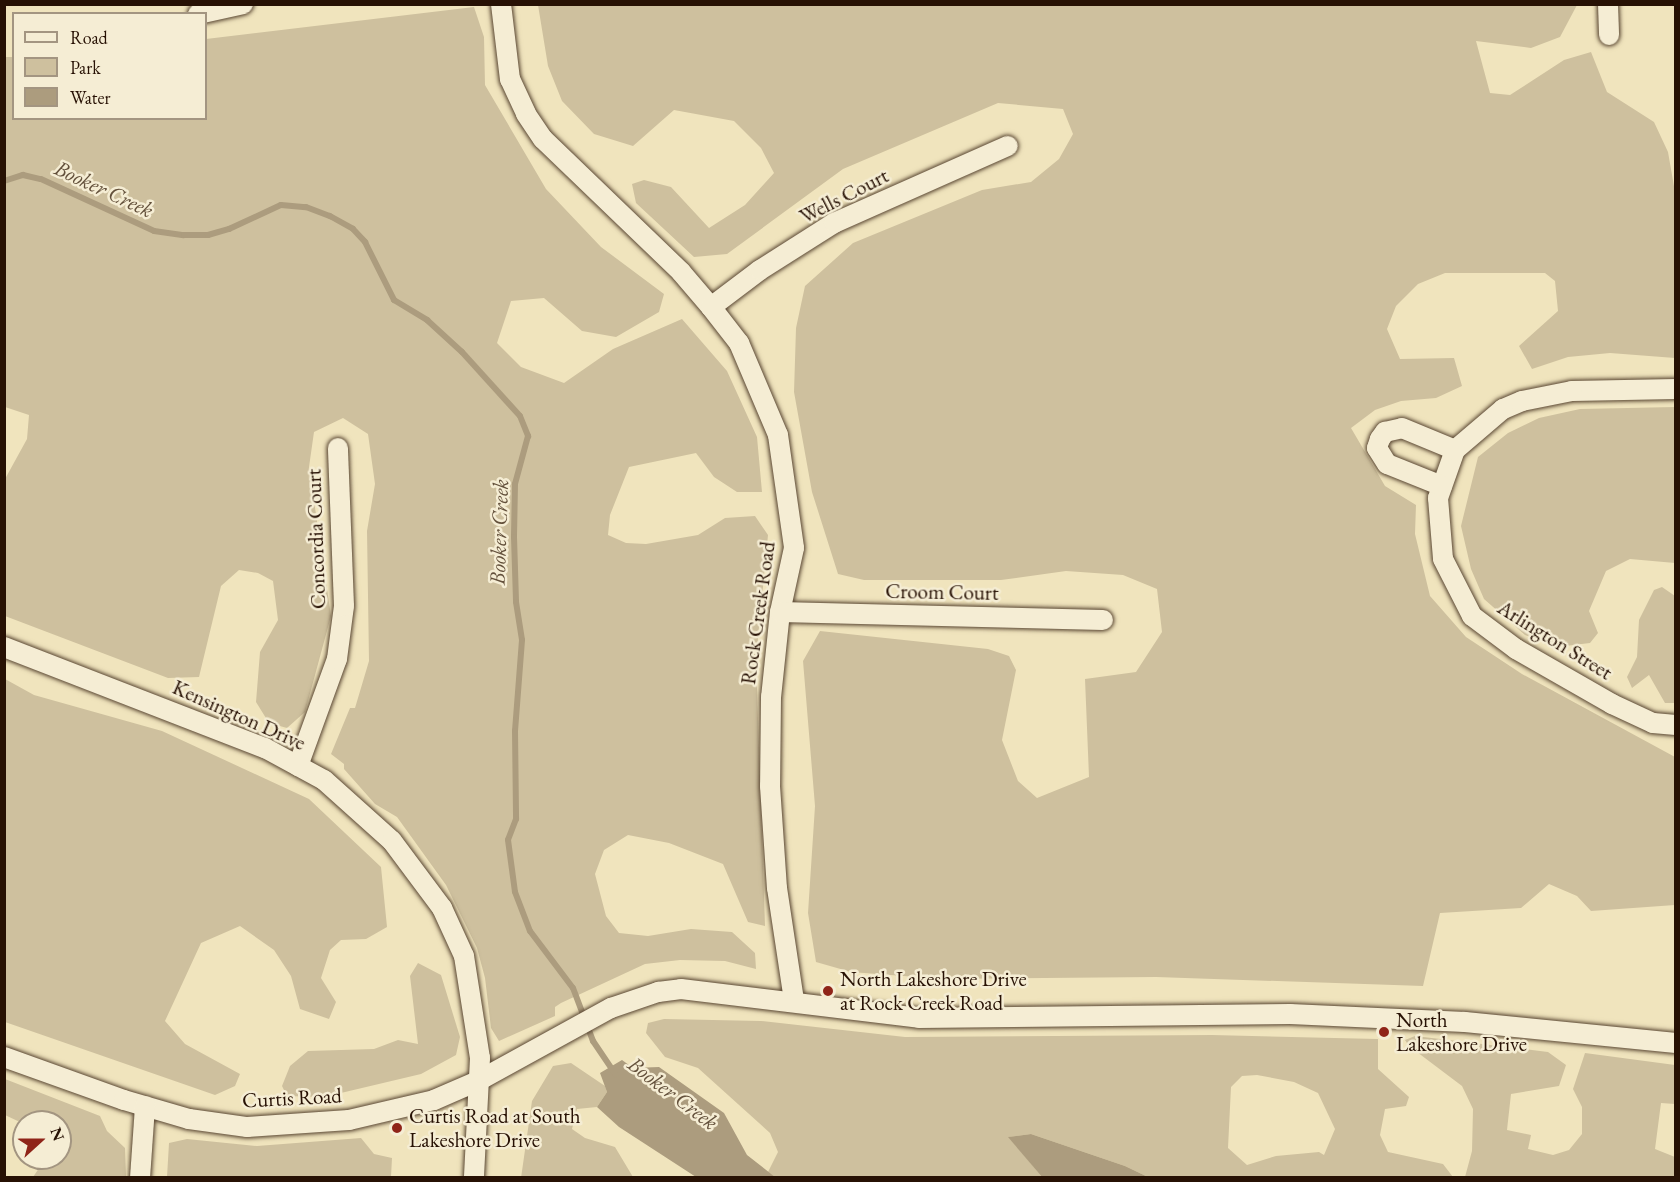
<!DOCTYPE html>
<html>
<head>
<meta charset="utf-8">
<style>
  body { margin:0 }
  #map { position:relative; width:1680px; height:1182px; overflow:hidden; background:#f0e4bd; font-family:"EB Garamond",serif }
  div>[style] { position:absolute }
  .green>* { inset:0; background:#cec09e }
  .water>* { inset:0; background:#ac9c7e }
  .stream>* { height:6px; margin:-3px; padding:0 3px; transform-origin:3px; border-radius:3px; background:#ac9c7e }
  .roads { filter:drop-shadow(0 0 2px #594632) drop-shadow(0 0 2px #594632) }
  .street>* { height:20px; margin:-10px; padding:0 10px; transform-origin:10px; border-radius:10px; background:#f5edd4 }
  .dots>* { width:16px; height:16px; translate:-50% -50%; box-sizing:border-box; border:3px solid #f5edd4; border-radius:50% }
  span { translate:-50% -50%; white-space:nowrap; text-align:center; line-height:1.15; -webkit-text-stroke:5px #f5edd4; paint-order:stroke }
  .street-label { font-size:21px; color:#271104 }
  .poi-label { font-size:21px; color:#271104 }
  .left { translate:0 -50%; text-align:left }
  .water-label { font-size:22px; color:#63503b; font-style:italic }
  .frame { position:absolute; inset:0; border:6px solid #271104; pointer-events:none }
  .legend { position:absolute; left:12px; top:12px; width:195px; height:108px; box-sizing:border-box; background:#f5edd4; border:2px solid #a39581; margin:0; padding:8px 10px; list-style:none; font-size:18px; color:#271104 }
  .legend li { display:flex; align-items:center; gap:12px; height:30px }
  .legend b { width:30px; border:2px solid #a39581 }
  .north { position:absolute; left:12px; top:1110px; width:60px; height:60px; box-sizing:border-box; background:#f5edd4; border:2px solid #a39581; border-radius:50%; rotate:69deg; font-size:16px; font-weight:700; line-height:24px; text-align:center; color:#271104 }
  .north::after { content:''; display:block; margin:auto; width:21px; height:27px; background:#8f2418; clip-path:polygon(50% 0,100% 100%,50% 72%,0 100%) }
</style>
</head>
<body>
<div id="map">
  <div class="green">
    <i style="clip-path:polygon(538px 5px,1577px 5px,1560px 37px,1531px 48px,1476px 41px,1490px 93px,1510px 95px,1564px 60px,1591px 52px,1607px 92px,1654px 122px,1668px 152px,1675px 192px,1675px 358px,1610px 353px,1568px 357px,1532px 369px,1519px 346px,1558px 311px,1555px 281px,1545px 273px,1445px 273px,1418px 284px,1396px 306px,1387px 329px,1400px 359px,1454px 358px,1462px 386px,1436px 398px,1401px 401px,1375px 410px,1351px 428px,1385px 486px,1416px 505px,1415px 534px,1430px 596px,1466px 637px,1522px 674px,1675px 757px,1675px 905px,1591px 911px,1577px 896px,1549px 884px,1521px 908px,1440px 913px,1423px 986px,1156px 977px,943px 979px,851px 972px,816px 962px,808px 913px,815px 806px,803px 661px,820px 631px,988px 649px,1009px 656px,1016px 670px,1002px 740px,1018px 781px,1037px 798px,1089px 777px,1085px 679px,1136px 672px,1162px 632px,1157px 589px,1123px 575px,1066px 571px,1001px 580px,864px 580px,838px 574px,812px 492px,794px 392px,796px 328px,805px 286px,853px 243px,982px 190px,1031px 182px,1059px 159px,1073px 134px,1063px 109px,998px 103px,843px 169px,727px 254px,694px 257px,636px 203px,632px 184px,644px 180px,671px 187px,709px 228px,745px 205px,774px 173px,761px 148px,734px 121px,674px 110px,633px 146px,594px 134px,562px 101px,548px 66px)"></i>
    <i style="clip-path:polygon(474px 7px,484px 37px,485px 85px,546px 189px,601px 247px,664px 294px,659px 312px,616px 337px,582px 331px,544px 298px,511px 301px,497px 343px,521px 367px,564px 383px,613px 349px,682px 319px,727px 371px,757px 437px,762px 492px,737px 492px,714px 477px,696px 453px,629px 467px,610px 515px,608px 535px,626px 543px,646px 544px,698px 535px,725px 518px,755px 516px,768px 535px,756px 659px,765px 926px,748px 922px,723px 864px,669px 843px,628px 835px,604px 850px,595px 874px,606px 916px,619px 933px,648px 936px,691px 929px,732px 932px,755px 953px,756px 969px,725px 961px,680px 960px,645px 964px,561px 1003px,555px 1007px,555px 1016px,499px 1041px,491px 1028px,485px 978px,477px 948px,446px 885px,397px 817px,375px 804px,344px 769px,344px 764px,331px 754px,350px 708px,355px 708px,369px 661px,367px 531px,375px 484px,368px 434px,343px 418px,314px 432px,309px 467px,331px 616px,305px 712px,287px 728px,269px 723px,256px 702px,260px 652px,278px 620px,273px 581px,258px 573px,239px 570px,221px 586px,199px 677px,168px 678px,5px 616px,5px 479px,27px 439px,29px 415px,5px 407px,4px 57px,13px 57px,14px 118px,206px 118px,206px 39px)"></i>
    <i style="clip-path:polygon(1675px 407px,1675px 563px,1630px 559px,1606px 571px,1589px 611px,1598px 633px,1590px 643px,1557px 647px,1525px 635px,1484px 599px,1471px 569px,1461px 526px,1478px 457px,1508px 433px,1539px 418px,1580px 409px)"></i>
    <i style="clip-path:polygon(1662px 587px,1675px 596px,1675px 703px,1665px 703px,1649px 675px,1632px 688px,1627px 677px,1637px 657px,1639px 620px,1654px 590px)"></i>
    <i style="clip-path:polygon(5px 679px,34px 695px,162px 731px,309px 799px,381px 867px,387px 927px,366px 939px,341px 940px,330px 950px,321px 978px,336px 1002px,329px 1019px,300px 1009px,291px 976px,274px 950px,240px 926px,201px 943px,165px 1021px,185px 1044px,240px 1074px,235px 1086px,215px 1095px,5px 1022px)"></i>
    <i style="clip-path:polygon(418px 963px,441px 975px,460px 1037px,456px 1055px,421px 1074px,324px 1097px,287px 1096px,282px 1086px,290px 1066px,308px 1051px,374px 1049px,398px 1040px,418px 1044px,410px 976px)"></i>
    <i style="clip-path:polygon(evenodd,664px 1019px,761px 1021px,905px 1037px,1212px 1035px,1378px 1039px,1378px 1069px,1409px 1097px,1406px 1106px,1385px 1109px,1380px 1135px,1388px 1152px,1443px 1164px,1453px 1177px,1148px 1177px,1125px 1166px,1031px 1134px,1009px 1137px,1042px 1177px,775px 1177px,768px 1172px,778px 1152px,770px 1133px,698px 1068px,665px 1057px,646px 1033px,648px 1023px,664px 1019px,1257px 1075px,1294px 1082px,1318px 1093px,1335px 1129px,1324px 1155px,1319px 1152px,1276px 1156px,1247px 1165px,1228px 1148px,1231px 1087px,1242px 1076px,1257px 1075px)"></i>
    <i style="clip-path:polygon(1415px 1036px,1548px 1052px,1566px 1065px,1559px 1086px,1511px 1094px,1507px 1130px,1531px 1135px,1528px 1149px,1553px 1155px,1569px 1150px,1582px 1134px,1582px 1107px,1573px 1089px,1585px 1053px,1675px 1065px,1675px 1104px,1661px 1103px,1655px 1149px,1675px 1157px,1675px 1177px,1465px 1177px,1472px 1151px,1473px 1109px,1462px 1086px,1409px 1046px,1405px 1040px)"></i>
    <i style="clip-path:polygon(571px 1063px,605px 1086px,607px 1092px,597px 1107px,577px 1109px,572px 1129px,585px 1138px,615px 1147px,633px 1177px,521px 1178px,532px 1101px,553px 1066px)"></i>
    <i style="clip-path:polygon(5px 1079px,100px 1116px,107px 1131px,125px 1148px,126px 1177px,33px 1177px,46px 1158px,60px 1158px,60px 1122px,24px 1124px,5px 1115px)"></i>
    <i style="clip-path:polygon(361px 1138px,374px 1154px,392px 1158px,391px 1177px,167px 1177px,169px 1143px,187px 1139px,257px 1146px)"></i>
  </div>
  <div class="water">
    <i style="clip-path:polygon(622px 1060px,633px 1068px,659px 1067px,724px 1113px,747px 1155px,775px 1177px,696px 1177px,619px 1127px,597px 1107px,607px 1092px,600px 1073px)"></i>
    <i style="clip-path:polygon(1031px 1134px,1125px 1166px,1148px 1177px,1042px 1177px,1008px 1137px)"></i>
  </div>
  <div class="stream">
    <i style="left:4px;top:181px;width:20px;rotate:-18deg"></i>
    <i style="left:23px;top:175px;width:18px;rotate:13deg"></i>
    <i style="left:41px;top:179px;width:124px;rotate:24.7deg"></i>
    <i style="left:154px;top:231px;width:30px;rotate:8deg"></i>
    <i style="left:184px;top:235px;width:24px"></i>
    <i style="left:208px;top:235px;width:22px;rotate:-16deg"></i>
    <i style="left:229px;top:229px;width:57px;rotate:-24.8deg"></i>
    <i style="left:281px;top:205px;width:25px;rotate:5deg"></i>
    <i style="left:306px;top:207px;width:26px;rotate:21deg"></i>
    <i style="left:330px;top:216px;width:26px;rotate:29deg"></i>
    <i style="left:353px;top:229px;width:18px;rotate:47deg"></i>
    <i style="left:365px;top:242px;width:65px;rotate:63.4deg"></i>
    <i style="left:394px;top:300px;width:39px;rotate:31deg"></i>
    <i style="left:427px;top:320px;width:47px;rotate:42.4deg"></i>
    <i style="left:462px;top:352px;width:86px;rotate:47.8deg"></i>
    <i style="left:520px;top:416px;width:22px;rotate:68deg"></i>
    <i style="left:528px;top:436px;width:50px;rotate:105.2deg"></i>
    <i style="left:515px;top:484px;width:53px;rotate:91.1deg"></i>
    <i style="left:514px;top:537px;width:65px;rotate:88.2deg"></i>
    <i style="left:516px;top:602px;width:38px;rotate:81deg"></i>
    <i style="left:522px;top:640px;width:91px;rotate:94.4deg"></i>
    <i style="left:515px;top:731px;width:88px;rotate:89.3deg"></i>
    <i style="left:516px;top:819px;width:22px;rotate:111deg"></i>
    <i style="left:508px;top:840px;width:52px;rotate:82.3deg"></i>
    <i style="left:515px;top:892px;width:42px;rotate:69deg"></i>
    <i style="left:530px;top:931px;width:71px;rotate:53deg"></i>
    <i style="left:573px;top:988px;width:57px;rotate:69.3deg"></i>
    <i style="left:593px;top:1041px;width:40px;rotate:56deg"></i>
  </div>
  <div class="roads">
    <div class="street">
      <i style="left:501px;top:4px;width:76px;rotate:83.2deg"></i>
      <i style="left:510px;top:79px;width:38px;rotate:65deg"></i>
      <i style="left:526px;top:114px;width:30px;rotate:56deg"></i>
      <i style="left:543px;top:139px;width:192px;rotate:43.9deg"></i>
      <i style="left:681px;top:272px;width:46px;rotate:49.4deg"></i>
      <i style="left:711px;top:307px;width:46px;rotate:52.1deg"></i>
      <i style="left:739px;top:343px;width:100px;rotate:67deg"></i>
      <i style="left:778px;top:435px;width:114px;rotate:81.9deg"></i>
      <i style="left:794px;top:548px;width:66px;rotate:102.3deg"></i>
      <i style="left:780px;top:612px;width:85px;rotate:96deg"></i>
      <i style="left:771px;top:697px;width:89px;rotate:90.6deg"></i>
      <i style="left:770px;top:786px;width:102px;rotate:86.1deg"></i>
      <i style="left:777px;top:888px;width:114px;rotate:81.4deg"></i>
      <i style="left:1608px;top:4px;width:31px;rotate:88deg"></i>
      <i style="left:198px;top:14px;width:46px;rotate:-12.5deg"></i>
      <i style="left:711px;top:307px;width:61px;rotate:-37.1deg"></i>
      <i style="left:760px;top:270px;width:88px;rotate:-32.4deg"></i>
      <i style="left:834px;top:223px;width:190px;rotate:-23.9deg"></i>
      <i style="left:1676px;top:389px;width:104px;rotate:178.9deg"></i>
      <i style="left:1572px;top:391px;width:51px;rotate:168.7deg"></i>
      <i style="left:1522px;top:401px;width:21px;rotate:157deg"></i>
      <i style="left:1503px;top:409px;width:63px;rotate:139.5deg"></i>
      <i style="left:1455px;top:450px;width:51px;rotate:109.5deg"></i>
      <i style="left:1438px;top:498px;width:61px;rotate:85.3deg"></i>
      <i style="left:1443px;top:559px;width:64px;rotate:63deg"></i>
      <i style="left:1472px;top:616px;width:55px;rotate:36.9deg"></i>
      <i style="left:1516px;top:649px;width:111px;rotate:29.8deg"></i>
      <i style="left:1612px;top:704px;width:45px;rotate:24.9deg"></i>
      <i style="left:1653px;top:723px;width:23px;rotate:5deg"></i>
      <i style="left:1442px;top:486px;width:59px;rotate:-158.2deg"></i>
      <i style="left:1387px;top:464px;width:19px;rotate:-122deg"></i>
      <i style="left:1377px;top:448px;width:9px;rotate:-72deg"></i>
      <i style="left:1380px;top:439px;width:9px;rotate:-54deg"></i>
      <i style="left:1385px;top:432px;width:17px;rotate:-13deg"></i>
      <i style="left:1402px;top:428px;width:57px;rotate:22.5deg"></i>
      <i style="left:780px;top:612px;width:323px;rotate:1.4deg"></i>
      <i style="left:4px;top:647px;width:280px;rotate:21.2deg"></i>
      <i style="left:265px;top:748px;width:67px;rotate:28.5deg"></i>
      <i style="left:324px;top:780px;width:91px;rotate:41.9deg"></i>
      <i style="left:392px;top:841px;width:84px;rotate:53.3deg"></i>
      <i style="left:442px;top:908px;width:53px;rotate:65.4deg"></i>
      <i style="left:464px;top:956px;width:103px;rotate:81.1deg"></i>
      <i style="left:480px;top:1058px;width:120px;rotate:92.9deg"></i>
      <i style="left:298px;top:766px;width:114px;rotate:-70deg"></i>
      <i style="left:337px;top:659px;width:53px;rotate:-82.5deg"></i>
      <i style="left:344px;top:606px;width:158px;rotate:-92.2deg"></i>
      <i style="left:4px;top:1057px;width:127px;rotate:19.7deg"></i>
      <i style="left:124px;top:1100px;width:68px;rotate:16.3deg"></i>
      <i style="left:189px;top:1119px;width:59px;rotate:7.9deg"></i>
      <i style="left:247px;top:1127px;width:102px;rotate:-3.9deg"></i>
      <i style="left:349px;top:1120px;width:87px;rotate:-13.2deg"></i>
      <i style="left:434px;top:1100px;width:48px;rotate:-23.4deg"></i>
      <i style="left:478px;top:1081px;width:152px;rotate:-28.8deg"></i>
      <i style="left:611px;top:1008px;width:50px;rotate:-18.8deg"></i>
      <i style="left:658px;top:992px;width:23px;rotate:-7deg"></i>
      <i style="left:681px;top:989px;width:240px;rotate:6.9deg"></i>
      <i style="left:919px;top:1018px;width:371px;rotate:-0.6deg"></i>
      <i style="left:1290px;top:1014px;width:175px;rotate:2.6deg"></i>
      <i style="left:1465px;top:1022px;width:212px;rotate:5.7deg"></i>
      <i style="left:140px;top:1178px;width:72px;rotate:-86deg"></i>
    </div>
  </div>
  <div class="dots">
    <i style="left:828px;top:991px;background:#8f2418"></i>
    <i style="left:1384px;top:1032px;background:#8f2418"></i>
    <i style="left:397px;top:1128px;background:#8f2418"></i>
  </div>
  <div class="street-label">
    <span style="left:844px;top:196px;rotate:-27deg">Wells Court</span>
    <span style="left:316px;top:539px;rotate:-92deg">Concordia Court</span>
    <span style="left:942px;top:592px;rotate:1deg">Croom Court</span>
    <span style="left:758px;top:613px;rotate:-82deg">Rock Creek Road</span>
    <span style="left:1555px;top:640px;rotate:32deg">Arlington Street</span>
    <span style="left:239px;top:715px;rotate:24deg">Kensington Drive</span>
    <span style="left:292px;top:1098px;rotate:-3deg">Curtis Road</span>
  </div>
  <div class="poi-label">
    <span class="left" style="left:840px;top:991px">North Lakeshore Drive<br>at Rock Creek Road</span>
    <span class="left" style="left:1396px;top:1032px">North<br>Lakeshore Drive</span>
    <span class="left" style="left:409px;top:1128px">Curtis Road at South<br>Lakeshore Drive</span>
  </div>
  <div class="water-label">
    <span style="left:104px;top:189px;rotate:25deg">Booker Creek</span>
    <span style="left:499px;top:532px;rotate:-88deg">Booker Creek</span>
    <span style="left:673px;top:1093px;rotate:37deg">Booker Creek</span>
  </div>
  <div class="frame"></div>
  <ul class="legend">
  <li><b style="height:8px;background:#f5edd4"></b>Road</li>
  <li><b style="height:16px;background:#cec09e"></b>Park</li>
  <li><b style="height:16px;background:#ac9c7e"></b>Water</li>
  </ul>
  <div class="north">N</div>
</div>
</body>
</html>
